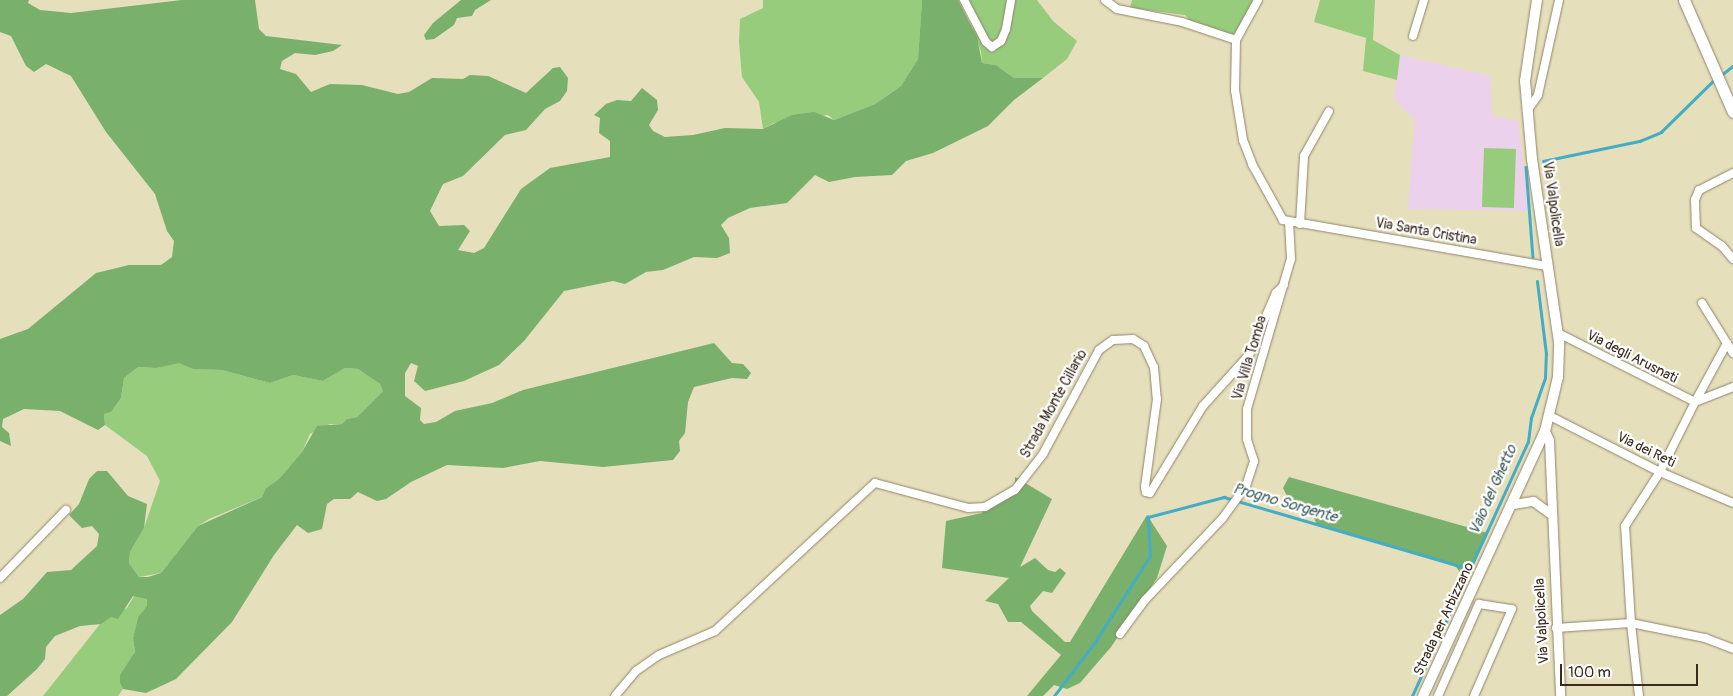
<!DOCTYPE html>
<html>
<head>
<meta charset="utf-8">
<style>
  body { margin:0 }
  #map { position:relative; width:1733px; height:696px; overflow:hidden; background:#e6dfbb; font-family:Pangolin,sans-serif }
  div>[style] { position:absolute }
  .built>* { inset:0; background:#ebd1eb }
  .green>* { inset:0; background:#97cc7d; transform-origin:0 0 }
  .forest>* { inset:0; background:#79b06c }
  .stream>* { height:2.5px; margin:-1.25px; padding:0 1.25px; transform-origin:1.25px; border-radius:1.25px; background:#44acc3 }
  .roads { filter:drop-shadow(0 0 1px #90846c) drop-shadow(0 0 1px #90846c) }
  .minor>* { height:8px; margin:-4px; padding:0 4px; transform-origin:4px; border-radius:4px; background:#fff }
  .tertiary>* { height:9px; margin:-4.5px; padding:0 4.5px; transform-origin:4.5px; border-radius:4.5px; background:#fff }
  .secondary>* { height:10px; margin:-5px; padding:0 5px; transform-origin:5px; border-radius:5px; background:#fff }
  .primary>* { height:11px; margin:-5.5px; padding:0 5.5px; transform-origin:5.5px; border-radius:5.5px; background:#fff }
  span { translate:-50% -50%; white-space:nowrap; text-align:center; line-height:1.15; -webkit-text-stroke:4.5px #fff; paint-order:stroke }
  .street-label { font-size:14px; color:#3b2a1e }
  .water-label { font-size:15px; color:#3f5e60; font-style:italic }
  .scale { position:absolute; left:1560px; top:664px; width:138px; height:22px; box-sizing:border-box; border:2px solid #3b2a1e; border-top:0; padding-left:6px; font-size:15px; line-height:18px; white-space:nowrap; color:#3b2a1e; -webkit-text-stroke:4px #fff; paint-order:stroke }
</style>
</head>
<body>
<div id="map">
  <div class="built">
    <i style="clip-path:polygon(1400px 55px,1490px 76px,1492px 116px,1518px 120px,1529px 211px,1408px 209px,1415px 120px,1394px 99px)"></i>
  </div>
  <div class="green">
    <i style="clip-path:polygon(763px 0,922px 0,918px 59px,901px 86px,875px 104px,834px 120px,828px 115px,774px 123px,763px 129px,759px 102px,742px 77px,739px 42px,740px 19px,763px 8px)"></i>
    <i style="clip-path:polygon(958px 0,1037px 0,1053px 21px,1077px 41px,1067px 59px,1043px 78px,1014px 78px,996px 65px,982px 63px,981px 52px,969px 17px)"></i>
    <i style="clip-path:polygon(1132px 0,1257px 0,1237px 33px,1228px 35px,1190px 21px,1185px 15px,1130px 8px)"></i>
    <i style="clip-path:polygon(1320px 0,1375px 0,1373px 40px,1400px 55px,1397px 80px,1363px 71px,1366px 38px,1314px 22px)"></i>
    <i style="left:1484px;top:148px;width:32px;height:59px;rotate:2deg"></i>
    <i style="clip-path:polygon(179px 362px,193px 369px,222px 370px,270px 383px,293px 375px,323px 381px,345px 368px,358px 369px,380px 384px,383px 391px,357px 417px,347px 419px,342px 424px,330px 424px,310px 434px,302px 452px,279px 479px,266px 488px,262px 497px,209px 519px,198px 526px,161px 573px,139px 577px,129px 563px,130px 552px,144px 528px,160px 481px,147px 456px,105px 425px,104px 414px,111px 412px,121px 398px,124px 378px,138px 367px,156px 368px)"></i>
    <i style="clip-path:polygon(141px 595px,147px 599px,147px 607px,138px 617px,133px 638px,135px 652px,120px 683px,123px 689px,118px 696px,43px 696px,104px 619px,127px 608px,134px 596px)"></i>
  </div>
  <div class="forest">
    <i style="clip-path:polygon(0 0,29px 0,28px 3px,40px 10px,71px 13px,182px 0,255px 0,259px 29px,266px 36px,342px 45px,333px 51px,315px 55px,295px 53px,282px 61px,280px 69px,296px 74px,311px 92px,330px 84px,362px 85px,398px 94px,409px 92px,432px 78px,463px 79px,470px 75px,488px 76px,526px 93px,553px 68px,560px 67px,568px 78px,567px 91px,560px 101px,545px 109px,526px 130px,505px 135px,463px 176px,443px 184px,430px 211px,439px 226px,464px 225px,470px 231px,458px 250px,474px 253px,484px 248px,521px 189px,550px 168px,610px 157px,610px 141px,599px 133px,600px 118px,594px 115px,606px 104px,617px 100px,631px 101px,642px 88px,657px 100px,658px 110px,649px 125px,653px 131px,665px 137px,693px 135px,725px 128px,763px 129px,792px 115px,814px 112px,834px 120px,875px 104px,901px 86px,918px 59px,922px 0,958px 0,977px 37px,982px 63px,996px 65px,1014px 78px,1043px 78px,1014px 100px,988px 126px,933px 153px,906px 161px,892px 175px,855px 177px,829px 182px,815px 175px,787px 203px,750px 208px,728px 218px,721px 225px,729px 238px,730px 253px,717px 258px,694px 257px,663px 270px,646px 272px,625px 284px,613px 281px,564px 291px,524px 341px,499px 365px,464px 381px,425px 391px,414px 381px,418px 366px,411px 363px,405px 373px,405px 396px,421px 408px,420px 420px,424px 424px,436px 422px,455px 411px,492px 403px,523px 390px,714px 343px,732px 363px,743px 364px,751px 373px,747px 379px,732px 378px,694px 387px,688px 402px,685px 433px,679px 441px,680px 451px,673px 460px,603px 467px,540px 461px,503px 468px,447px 465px,411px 482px,386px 499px,377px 501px,358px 492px,350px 499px,334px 499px,327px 504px,322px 529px,308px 533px,297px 525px,274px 555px,232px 622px,176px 679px,146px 693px,123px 689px,120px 683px,120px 675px,135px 652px,133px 638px,138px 617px,147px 606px,147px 599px,133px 596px,118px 619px,111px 617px,101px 624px,80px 626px,55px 636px,46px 647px,45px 659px,37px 669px,7px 696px,0 696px,0 615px,23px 599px,47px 572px,71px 570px,97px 546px,99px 534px,92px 526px,82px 528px,69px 515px,79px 504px,89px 479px,97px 471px,107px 471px,128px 496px,147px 504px,144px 528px,130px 552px,129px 563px,139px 577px,148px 577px,161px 573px,198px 526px,262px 497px,266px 488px,279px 479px,302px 452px,317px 426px,342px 424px,347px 419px,357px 417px,383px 391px,380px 384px,358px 369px,345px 368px,323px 381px,293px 375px,270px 383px,222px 370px,193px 369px,179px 363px,156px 368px,138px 367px,124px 378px,121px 398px,111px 412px,104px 414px,105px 425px,98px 430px,60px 411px,24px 409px,3px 419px,2px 427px,9px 433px,11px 446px,0 441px,0 339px,28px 329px,96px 273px,129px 265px,161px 265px,172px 257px,174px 241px,167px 231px,155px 194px,106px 132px,71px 76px,46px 64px,34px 72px,26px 66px,11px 36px,0 32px)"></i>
    <i style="clip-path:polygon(461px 0,491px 0,475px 10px,472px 16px,457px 18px,454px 25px,434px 39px,426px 40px,424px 35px,433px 23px)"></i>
    <i style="clip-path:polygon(1015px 477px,1052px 499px,1020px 567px,1035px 558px,1048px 570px,1055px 572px,1060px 568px,1066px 573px,1052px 593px,1043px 591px,1030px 606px,1032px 611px,1065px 642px,1070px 642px,1147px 515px,1167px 546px,1157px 578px,1111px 647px,1080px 683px,1067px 689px,1054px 685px,1043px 696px,1027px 696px,1061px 655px,1021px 622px,1008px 622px,998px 604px,985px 601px,1009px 578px,942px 568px,946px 521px,982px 513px,985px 503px,992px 503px,1015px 488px)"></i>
    <i style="clip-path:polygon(1289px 477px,1421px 514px,1488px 533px,1466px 580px,1456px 567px,1443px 562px,1317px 525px,1312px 513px,1287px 496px,1283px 488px)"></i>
  </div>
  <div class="stream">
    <i style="left:1720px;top:76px;width:16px;rotate:-38deg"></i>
    <i style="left:1543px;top:161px;width:99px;rotate:-11.7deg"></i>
    <i style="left:1640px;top:141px;width:23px;rotate:-23deg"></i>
    <i style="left:1661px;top:132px;width:76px;rotate:-44.5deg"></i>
    <i style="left:1526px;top:167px;width:90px;rotate:85.6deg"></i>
    <i style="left:1054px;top:696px;width:68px;rotate:-52.8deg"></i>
    <i style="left:1095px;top:642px;width:102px;rotate:-57.4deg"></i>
    <i style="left:1150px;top:556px;width:39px;rotate:-93deg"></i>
    <i style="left:1148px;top:517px;width:79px;rotate:-14.7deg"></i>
    <i style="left:1224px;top:497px;width:257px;rotate:16.3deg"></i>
    <i style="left:1412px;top:696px;width:279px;rotate:-65.5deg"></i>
    <i style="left:1528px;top:442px;width:24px;rotate:-83deg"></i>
    <i style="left:1531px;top:418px;width:42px;rotate:-70.7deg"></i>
    <i style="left:1545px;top:378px;width:24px;rotate:-88deg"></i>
    <i style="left:1546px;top:354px;width:73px;rotate:-97.1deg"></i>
  </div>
  <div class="roads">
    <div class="minor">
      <i style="left:964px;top:0;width:47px;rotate:62.4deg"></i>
      <i style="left:986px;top:42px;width:8px;rotate:40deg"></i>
      <i style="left:992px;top:47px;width:11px;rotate:-34deg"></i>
      <i style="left:1001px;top:41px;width:13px;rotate:-67deg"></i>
      <i style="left:1006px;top:29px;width:29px;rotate:-80deg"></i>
      <i style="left:1105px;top:0;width:15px;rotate:37deg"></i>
      <i style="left:1117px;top:9px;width:66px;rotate:11.3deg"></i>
      <i style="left:1182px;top:22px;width:57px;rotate:18.4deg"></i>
      <i style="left:1258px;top:0;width:46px;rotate:118.8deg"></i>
      <i style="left:1236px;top:40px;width:50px;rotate:91.1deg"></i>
      <i style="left:1235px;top:90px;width:51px;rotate:80.9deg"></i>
      <i style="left:1243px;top:140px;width:26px;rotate:69deg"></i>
      <i style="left:1252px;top:164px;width:64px;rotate:61deg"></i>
      <i style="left:1283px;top:220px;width:268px;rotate:9.9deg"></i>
      <i style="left:1413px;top:36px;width:38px;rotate:-73deg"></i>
      <i style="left:1527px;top:111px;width:19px;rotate:-55deg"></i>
      <i style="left:1538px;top:95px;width:97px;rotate:-77.5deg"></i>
      <i style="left:1733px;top:173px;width:38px;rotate:153deg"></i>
      <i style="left:1699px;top:190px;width:11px;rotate:112deg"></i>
      <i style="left:1695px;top:200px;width:28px;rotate:88deg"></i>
      <i style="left:1696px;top:228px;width:32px;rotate:35deg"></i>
      <i style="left:1722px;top:246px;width:17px;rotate:50deg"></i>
      <i style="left:1300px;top:224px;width:68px;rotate:-86.6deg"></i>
      <i style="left:1304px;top:156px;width:51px;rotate:-60.9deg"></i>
      <i style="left:1702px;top:303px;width:59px;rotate:58.2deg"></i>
      <i style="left:1558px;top:333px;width:153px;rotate:26.7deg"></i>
      <i style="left:1695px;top:402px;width:67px;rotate:-61.5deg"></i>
      <i style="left:1550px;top:416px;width:123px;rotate:27deg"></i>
      <i style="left:1660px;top:472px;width:79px;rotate:23deg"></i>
      <i style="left:0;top:578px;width:95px;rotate:-45.9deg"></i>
      <i style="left:1556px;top:628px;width:75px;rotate:-3.8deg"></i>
      <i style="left:1631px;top:623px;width:76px;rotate:11.5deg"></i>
      <i style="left:1705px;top:638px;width:30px;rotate:21deg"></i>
      <i style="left:1120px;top:634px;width:42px;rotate:-53.7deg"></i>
      <i style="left:1145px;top:600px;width:112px;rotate:-46.5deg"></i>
      <i style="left:1222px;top:519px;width:41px;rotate:-54deg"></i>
      <i style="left:1246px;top:486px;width:26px;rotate:-72deg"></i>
      <i style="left:1254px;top:461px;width:23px;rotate:-108deg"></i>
      <i style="left:1247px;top:439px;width:30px;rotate:-90deg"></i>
      <i style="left:1247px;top:409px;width:156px;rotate:-73.7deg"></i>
      <i style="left:1291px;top:259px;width:36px;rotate:-93deg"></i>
      <i style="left:615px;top:696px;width:33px;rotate:-50deg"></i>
      <i style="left:636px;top:671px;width:28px;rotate:-35deg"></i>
      <i style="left:659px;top:655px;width:61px;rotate:-23.2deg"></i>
      <i style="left:715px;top:631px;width:218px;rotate:-42.8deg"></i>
      <i style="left:875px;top:483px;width:96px;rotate:15deg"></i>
      <i style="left:968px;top:508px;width:17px;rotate:-3deg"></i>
      <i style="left:985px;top:507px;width:34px;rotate:-30deg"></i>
      <i style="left:1015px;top:490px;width:46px;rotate:-52.1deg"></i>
      <i style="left:1043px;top:454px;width:118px;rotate:-61.7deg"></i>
      <i style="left:1099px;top:350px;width:17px;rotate:-36deg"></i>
      <i style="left:1113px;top:340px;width:20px;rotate:-3deg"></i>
      <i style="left:1133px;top:339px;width:13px;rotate:32deg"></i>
      <i style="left:1144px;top:346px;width:23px;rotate:65deg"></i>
      <i style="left:1154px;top:367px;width:32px;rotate:85deg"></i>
      <i style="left:1157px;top:399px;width:89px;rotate:97.8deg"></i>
      <i style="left:1145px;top:487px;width:5px;rotate:79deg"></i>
      <i style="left:1146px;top:492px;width:4px;rotate:14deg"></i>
      <i style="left:1150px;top:493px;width:102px;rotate:-58.7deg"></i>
      <i style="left:1203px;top:406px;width:69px;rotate:-48deg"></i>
      <i style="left:1249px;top:355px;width:68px;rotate:-66.5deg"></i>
      <i style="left:1276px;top:293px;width:11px;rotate:-45deg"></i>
      <i style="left:1438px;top:696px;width:101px;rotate:-66deg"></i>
      <i style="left:1479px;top:604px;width:33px;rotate:9deg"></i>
      <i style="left:1512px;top:609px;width:95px;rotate:113.6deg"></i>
      <i style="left:1639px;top:696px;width:73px;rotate:-96.3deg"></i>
      <i style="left:1631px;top:623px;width:97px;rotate:-93.5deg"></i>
      <i style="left:1625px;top:526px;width:64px;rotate:-57.1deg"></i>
      <i style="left:1660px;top:472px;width:78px;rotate:-63.4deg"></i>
      <i style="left:1695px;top:402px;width:41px;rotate:-21.5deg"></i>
    </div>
    <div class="tertiary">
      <i style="left:1545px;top:431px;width:10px;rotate:66deg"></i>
      <i style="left:1549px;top:440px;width:256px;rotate:87.5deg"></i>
      <i style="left:1513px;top:504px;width:20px;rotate:-9deg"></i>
      <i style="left:1533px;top:501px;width:22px;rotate:36deg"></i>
    </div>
    <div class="secondary">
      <i style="left:1423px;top:696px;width:292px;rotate:-65.3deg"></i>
      <i style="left:1545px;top:431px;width:56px;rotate:-76.5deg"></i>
      <i style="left:1558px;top:377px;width:35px;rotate:-88deg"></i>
      <i style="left:1559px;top:342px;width:185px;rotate:-98.4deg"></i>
      <i style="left:1532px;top:159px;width:78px;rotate:-95.1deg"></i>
      <i style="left:1525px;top:81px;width:82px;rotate:-81.6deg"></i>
    </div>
    <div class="primary">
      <i style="left:1684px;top:0;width:122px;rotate:66.4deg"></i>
    </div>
  </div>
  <div class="street-label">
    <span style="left:1553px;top:204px;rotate:82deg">Via Valpolicella</span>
    <span style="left:1426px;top:232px;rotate:10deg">Via Santa Cristina</span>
    <span style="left:1632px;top:357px;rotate:27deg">Via degli Arusnati</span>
    <span style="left:1250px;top:358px;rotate:-73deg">Via Villa Tomba</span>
    <span style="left:1054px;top:404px;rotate:-61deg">Strada Monte Cillario</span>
    <span style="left:1646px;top:450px;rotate:26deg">Via dei Reti</span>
    <span style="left:1444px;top:619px;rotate:-65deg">Strada per Arbizzano</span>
    <span style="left:1542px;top:621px;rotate:-93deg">Via Valpolicella</span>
  </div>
  <div class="water-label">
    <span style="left:1493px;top:490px;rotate:-66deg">Vaio del Ghetto</span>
    <span style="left:1285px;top:503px;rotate:16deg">Progno Sorgente</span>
  </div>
  <div class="scale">100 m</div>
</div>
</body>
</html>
